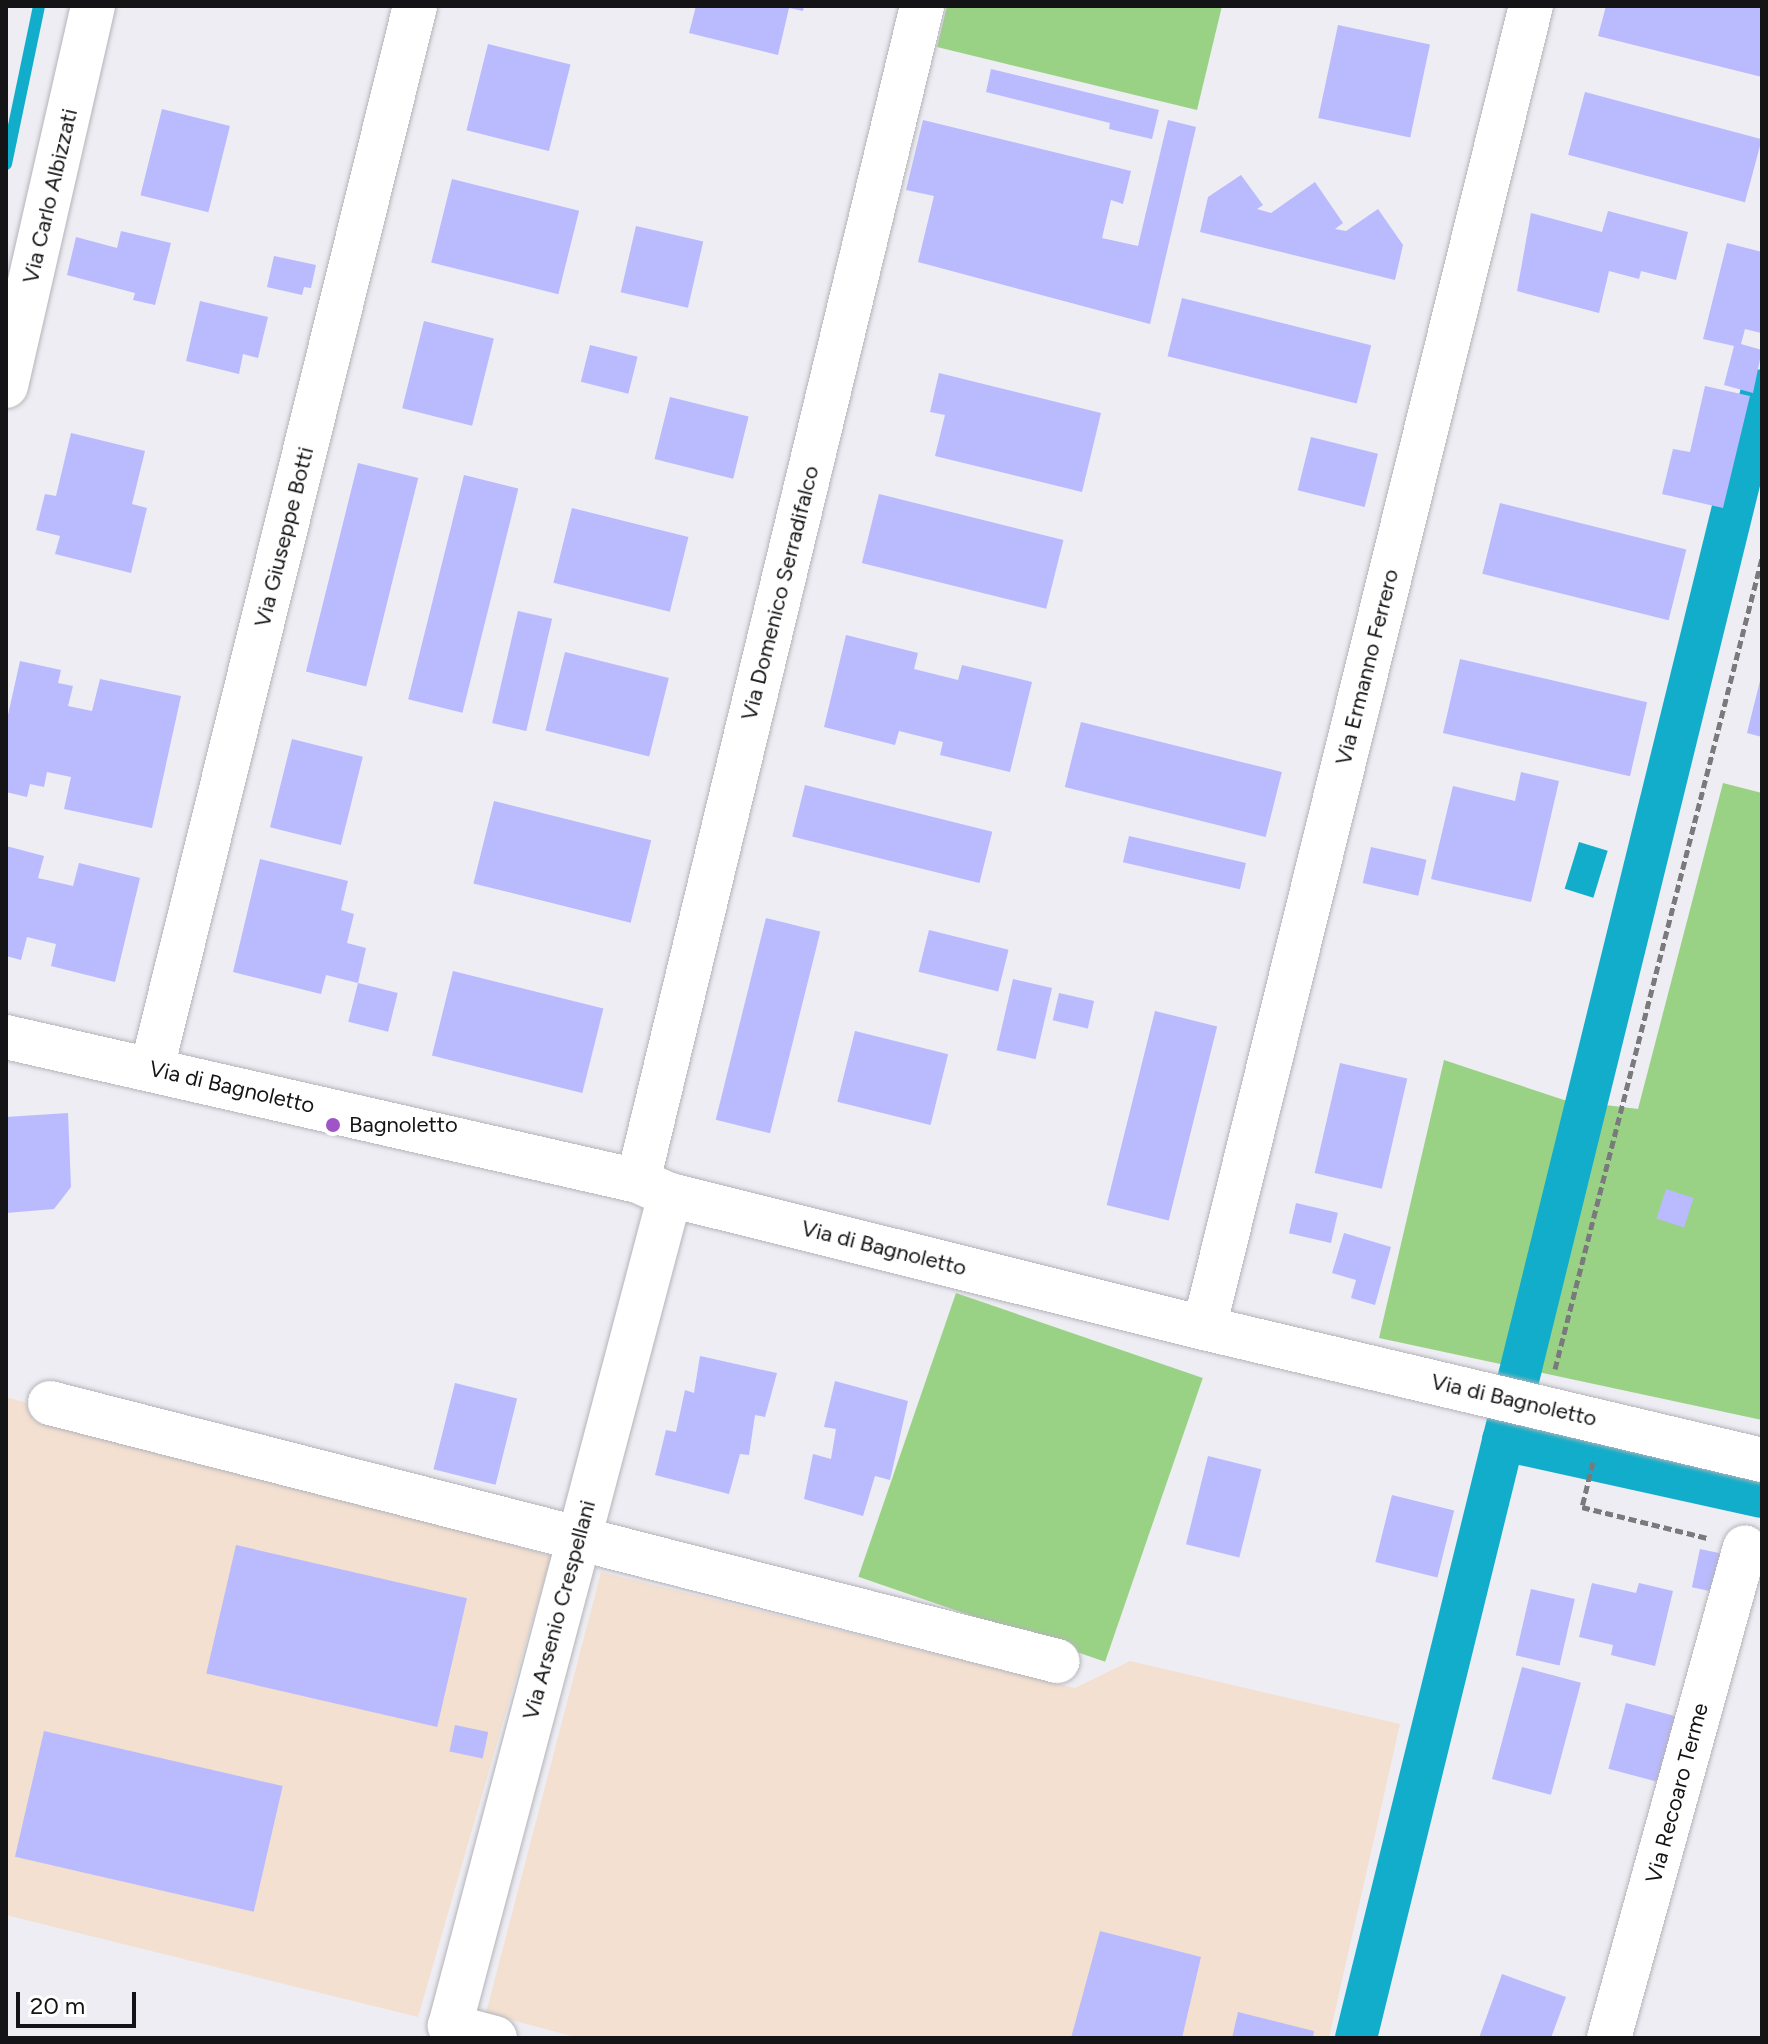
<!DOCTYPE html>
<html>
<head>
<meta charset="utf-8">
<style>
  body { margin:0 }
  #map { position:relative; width:1768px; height:2044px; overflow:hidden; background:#ededf3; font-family:Figtree,sans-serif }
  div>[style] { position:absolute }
  .industrial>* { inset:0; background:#f4e0d1 }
  .green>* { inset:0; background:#9ad285; transform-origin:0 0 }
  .water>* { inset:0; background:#12adca; transform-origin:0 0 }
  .stream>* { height:12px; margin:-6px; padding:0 6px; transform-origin:6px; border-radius:6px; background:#12adca }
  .canal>* { height:42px; margin:-21px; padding:0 21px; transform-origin:21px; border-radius:21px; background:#12adca }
  .building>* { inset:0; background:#babaff; transform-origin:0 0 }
  .path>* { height:5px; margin-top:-2.5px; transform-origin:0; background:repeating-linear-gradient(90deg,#7a7a7d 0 8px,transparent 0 12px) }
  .roads { filter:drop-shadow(0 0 2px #b4b4ba) drop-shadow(0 0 2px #b4b4ba) }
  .minor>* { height:44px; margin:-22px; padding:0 22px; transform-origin:22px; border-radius:22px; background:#fff }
  .dots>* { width:22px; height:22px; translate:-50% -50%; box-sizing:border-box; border:4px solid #fff; border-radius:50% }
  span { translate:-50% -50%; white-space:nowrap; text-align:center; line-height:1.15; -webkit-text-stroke:7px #fff; paint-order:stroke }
  .street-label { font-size:22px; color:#141416 }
  .poi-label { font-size:22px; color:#141416 }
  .left { translate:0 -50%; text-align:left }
  .frame { position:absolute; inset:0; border:8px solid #141416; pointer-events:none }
  .scale { position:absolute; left:16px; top:1992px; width:120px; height:36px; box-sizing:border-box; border:4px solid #141416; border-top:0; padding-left:10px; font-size:24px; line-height:28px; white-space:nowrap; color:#141416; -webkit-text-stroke:6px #fff; paint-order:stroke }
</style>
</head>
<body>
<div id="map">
  <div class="industrial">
    <i style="clip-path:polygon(6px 1397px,551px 1556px,418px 2017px,6px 1915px)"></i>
    <i style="clip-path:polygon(601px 1572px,1075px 1688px,1130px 1661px,1400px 1724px,1329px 2038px,579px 2038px,486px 2013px)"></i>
  </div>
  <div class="green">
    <i style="clip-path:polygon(947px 6px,1222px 6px,1197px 110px,937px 47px)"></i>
    <i style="clip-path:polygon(1723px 783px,1762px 793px,1762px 1420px,1379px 1338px,1444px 1060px,1564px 1100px,1638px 1109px)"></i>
    <i style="left:956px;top:1293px;width:261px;height:300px;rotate:19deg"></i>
  </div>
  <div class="water">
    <i style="left:1579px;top:842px;width:30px;height:49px;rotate:17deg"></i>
  </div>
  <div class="stream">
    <i style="left:6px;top:164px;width:161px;rotate:-78.2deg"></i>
  </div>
  <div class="canal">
    <i style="left:1503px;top:1440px;width:265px;rotate:12.4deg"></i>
    <i style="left:1356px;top:2038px;width:1697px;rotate:-76.16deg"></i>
  </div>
  <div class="building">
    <i style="clip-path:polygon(696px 6px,804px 6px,803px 11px,789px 8px,778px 55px,689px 33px)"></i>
    <i style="clip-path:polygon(1606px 6px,1762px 6px,1762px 77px,1598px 36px)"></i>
    <i style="left:1338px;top:25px;width:94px;height:95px;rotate:12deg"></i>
    <i style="left:488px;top:44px;width:85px;height:89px;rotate:14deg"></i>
    <i style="clip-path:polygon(991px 69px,1159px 110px,1152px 139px,1109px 129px,1110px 123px,986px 92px)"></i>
    <i style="left:1585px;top:92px;width:183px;height:65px;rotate:15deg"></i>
    <i style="left:162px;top:109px;width:70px;height:89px;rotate:14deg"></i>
    <i style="clip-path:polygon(923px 120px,1131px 171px,1123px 204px,1111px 200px,1102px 238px,1138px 246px,1168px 120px,1196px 127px,1150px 324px,918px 262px,934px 196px,906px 190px)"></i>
    <i style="clip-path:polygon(1241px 175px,1263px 205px,1257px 209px,1271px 213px,1315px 182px,1343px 223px,1335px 229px,1346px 231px,1378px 209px,1403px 245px,1395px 280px,1200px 232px,1208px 197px)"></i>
    <i style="left:452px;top:179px;width:131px;height:86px;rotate:14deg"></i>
    <i style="clip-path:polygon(1608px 211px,1688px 232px,1676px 280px,1641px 271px,1639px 279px,1609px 271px,1599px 313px,1517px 291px,1531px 213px,1602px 232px)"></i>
    <i style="left:636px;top:226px;width:69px;height:68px;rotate:13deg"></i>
    <i style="clip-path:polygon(121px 231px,171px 243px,155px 305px,133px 300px,135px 293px,67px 275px,76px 237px,117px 248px)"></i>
    <i style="clip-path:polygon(1727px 243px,1762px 252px,1762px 327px,1761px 333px,1745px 329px,1741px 344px,1762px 350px,1753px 393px,1724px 385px,1734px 346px,1703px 339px)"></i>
    <i style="clip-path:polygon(274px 256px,316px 265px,311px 288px,304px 287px,302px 295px,267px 287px)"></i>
    <i style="left:1182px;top:298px;width:195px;height:60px;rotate:14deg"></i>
    <i style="clip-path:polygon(200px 301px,268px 317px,258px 358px,243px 354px,239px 374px,186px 361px)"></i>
    <i style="left:424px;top:321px;width:72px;height:90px;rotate:14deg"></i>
    <i style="left:590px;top:345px;width:49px;height:38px;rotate:14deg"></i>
    <i style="clip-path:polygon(939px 373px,1101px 413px,1082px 492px,935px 456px,945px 415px,930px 412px)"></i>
    <i style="clip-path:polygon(1705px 386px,1750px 396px,1723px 508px,1662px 494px,1673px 449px,1690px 452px)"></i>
    <i style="left:670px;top:397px;width:81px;height:64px;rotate:14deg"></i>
    <i style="clip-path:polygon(71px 433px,145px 451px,132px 504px,147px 508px,131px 573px,55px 554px,60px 536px,36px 530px,45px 494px,56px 496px)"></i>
    <i style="left:1311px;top:437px;width:69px;height:55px;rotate:14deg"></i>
    <i style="left:358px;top:463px;width:62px;height:215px;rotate:14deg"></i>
    <i style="left:464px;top:475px;width:56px;height:231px;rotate:14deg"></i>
    <i style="left:879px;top:494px;width:190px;height:71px;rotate:14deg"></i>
    <i style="left:1500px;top:503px;width:192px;height:73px;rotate:14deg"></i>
    <i style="left:572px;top:508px;width:120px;height:77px;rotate:14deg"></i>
    <i style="left:518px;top:611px;width:35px;height:115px;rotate:13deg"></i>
    <i style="clip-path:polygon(846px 635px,918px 653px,914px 669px,958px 680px,962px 665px,1032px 682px,1010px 772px,940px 755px,943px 742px,899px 731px,895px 745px,824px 727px)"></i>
    <i style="left:565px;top:652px;width:107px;height:81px;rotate:14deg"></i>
    <i style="left:1460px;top:659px;width:192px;height:76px;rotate:13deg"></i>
    <i style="clip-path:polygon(20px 661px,61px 670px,58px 683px,73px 686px,68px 706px,92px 711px,100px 679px,181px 696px,152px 828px,64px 809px,71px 777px,47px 772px,44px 787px,30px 784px,27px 797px,6px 792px,6px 724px)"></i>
    <i style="clip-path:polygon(1761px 677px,1762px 678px,1762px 737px,1747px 733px)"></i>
    <i style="left:1081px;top:722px;width:207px;height:67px;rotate:14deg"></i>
    <i style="left:292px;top:739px;width:73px;height:91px;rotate:14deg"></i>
    <i style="clip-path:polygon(1521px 772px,1559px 781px,1531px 902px,1431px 879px,1453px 786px,1515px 801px)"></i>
    <i style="left:805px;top:785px;width:193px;height:53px;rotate:14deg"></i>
    <i style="left:494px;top:801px;width:162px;height:85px;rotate:14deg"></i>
    <i style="left:1129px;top:836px;width:120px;height:27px;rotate:13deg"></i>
    <i style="clip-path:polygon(6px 846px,44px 856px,38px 878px,73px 886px,79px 863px,140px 878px,115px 982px,51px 966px,56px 944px,27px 937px,21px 960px,6px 956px)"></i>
    <i style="left:1371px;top:847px;width:57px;height:37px;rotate:13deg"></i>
    <i style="clip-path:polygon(260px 859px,348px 881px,341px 910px,354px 914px,347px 943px,366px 948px,358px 983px,326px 975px,321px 994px,233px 972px)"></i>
    <i style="left:766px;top:918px;width:56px;height:208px;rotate:14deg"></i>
    <i style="left:929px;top:930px;width:82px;height:43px;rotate:14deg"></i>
    <i style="left:453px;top:971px;width:155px;height:87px;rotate:14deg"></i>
    <i style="left:1013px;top:979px;width:40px;height:73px;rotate:13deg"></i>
    <i style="left:358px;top:983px;width:41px;height:40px;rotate:14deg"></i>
    <i style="left:1059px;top:993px;width:36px;height:28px;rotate:13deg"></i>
    <i style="left:1155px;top:1011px;width:64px;height:200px;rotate:14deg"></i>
    <i style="left:855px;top:1031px;width:96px;height:73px;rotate:14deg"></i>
    <i style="left:1340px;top:1063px;width:69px;height:113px;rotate:13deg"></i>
    <i style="clip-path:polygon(68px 1113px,71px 1187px,54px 1209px,6px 1213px,6px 1117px)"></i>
    <i style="left:1666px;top:1189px;width:29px;height:31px;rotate:18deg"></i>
    <i style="left:1296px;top:1203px;width:43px;height:31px;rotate:13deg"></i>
    <i style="clip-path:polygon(1344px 1233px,1391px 1247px,1375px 1305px,1351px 1298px,1356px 1280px,1332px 1273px)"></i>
    <i style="clip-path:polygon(700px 1356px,777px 1373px,765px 1417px,755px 1415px,749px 1455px,740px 1454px,729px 1494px,655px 1475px,666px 1430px,676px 1432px,685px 1390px,694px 1393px)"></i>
    <i style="clip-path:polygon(835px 1381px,908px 1401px,890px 1480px,875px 1476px,863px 1516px,804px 1499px,813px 1454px,831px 1459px,836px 1429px,824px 1427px)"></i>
    <i style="left:455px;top:1383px;width:64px;height:89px;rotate:14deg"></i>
    <i style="left:1208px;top:1456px;width:55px;height:91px;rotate:14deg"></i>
    <i style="left:1392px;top:1495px;width:64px;height:69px;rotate:14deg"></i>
    <i style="left:236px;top:1545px;width:237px;height:132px;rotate:13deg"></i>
    <i style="left:1700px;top:1549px;width:29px;height:39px;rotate:12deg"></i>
    <i style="clip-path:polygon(1592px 1583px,1636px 1593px,1639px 1583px,1673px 1591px,1655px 1666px,1611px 1655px,1613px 1645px,1579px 1637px)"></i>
    <i style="left:1531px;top:1589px;width:45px;height:68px;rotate:13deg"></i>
    <i style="left:1522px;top:1667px;width:61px;height:116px;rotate:15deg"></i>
    <i style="left:1626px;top:1703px;width:65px;height:68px;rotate:15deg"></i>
    <i style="left:455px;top:1725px;width:34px;height:27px;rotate:12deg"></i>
    <i style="left:44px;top:1731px;width:245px;height:129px;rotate:13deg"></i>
    <i style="clip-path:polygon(1100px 1931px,1201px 1957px,1182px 2038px,1071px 2038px)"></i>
    <i style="clip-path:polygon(1502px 1974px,1566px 1997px,1551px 2038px,1479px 2038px)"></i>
    <i style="clip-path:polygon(1238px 2012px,1314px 2031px,1313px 2038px,1232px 2038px)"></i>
  </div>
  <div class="path">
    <i style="left:1555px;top:1369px;width:837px;rotate:-75.68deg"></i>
    <i style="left:1593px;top:1462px;width:46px;rotate:103.7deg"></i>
    <i style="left:1582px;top:1507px;width:129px;rotate:13.9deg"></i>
  </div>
  <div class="roads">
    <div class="minor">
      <i style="left:6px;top:386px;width:390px;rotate:-77.1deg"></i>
      <i style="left:6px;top:1037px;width:648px;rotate:12.84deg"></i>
      <i style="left:638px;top:1181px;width:35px;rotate:24deg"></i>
      <i style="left:670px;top:1195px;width:550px;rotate:13.99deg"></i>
      <i style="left:1204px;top:1328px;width:573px;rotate:13.31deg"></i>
      <i style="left:152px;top:1068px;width:1094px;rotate:-76.09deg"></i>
      <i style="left:638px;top:1181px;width:1209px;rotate:-76.41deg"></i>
      <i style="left:1204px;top:1328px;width:1362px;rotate:-76.11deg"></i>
      <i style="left:50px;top:1403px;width:1040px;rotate:14.37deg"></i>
      <i style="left:495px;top:2038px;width:47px;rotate:-165.1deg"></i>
      <i style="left:450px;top:2026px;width:860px;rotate:-75.17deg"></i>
      <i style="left:1609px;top:2038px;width:509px;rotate:-74.52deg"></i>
    </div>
  </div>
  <div class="dots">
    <i style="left:333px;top:1125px;background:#a055c7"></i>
  </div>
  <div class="street-label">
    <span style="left:50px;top:196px;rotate:-77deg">Via Carlo Albizzati</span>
    <span style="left:284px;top:537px;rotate:-76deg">Via Giuseppe Botti</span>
    <span style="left:780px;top:593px;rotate:-76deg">Via Domenico Serradifalco</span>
    <span style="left:1367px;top:667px;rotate:-76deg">Via Ermanno Ferrero</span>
    <span style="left:232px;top:1087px;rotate:13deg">Via di Bagnoletto</span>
    <span style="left:884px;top:1248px;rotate:14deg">Via di Bagnoletto</span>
    <span style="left:1514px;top:1400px;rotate:13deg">Via di Bagnoletto</span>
    <span style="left:559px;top:1610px;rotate:-75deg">Via Arsenio Crespellani</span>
    <span style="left:1677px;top:1793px;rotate:-75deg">Via Recoaro Terme</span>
  </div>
  <div class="poi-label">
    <span class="left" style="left:349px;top:1125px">Bagnoletto</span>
  </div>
  <div class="frame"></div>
  <div class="scale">20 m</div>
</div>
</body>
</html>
